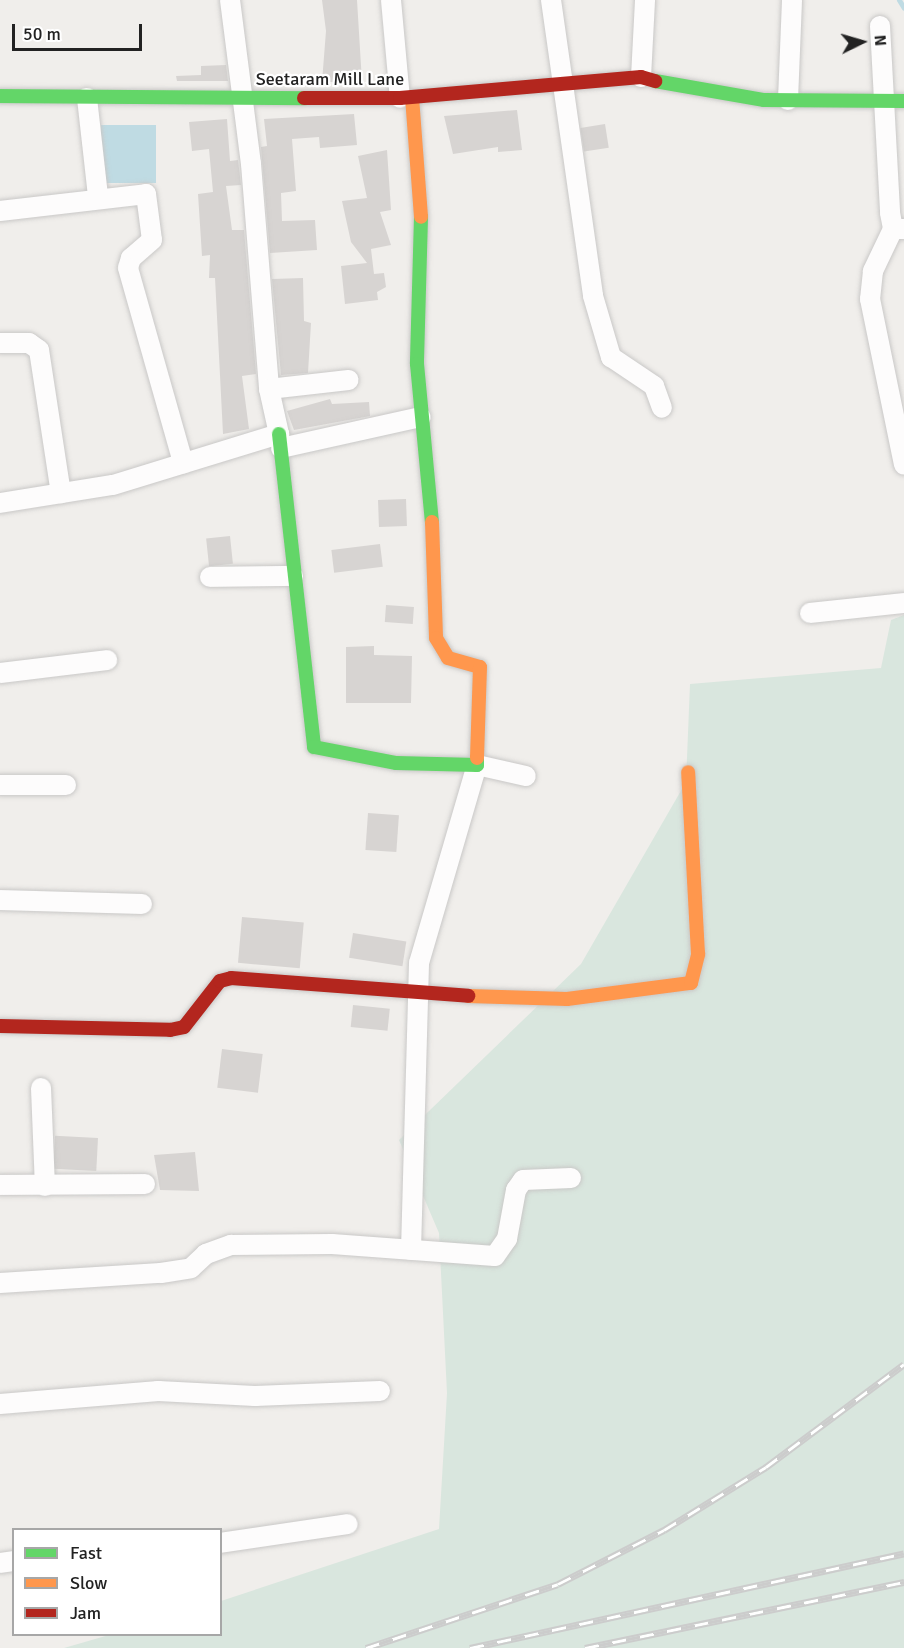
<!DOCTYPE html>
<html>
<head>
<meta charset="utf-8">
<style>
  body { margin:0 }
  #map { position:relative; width:904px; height:1648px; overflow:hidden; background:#f0eeeb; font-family:Signika,sans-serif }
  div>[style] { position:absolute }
  .wetland>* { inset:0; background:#d9e6de }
  .water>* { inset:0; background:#bfdbe3; transform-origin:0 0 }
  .stream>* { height:5px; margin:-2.5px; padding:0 2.5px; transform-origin:2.5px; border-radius:2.5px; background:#bfdbe3 }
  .building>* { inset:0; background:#d7d4d2; transform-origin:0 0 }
  .roads { filter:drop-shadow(0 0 2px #c9c8c7) drop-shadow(0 0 2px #c9c8c7) }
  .street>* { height:20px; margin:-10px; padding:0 10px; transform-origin:10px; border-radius:10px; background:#fdfcfc }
  .fast>* { height:14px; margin:-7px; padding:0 7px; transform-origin:7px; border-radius:7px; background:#63d668 }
  .slow>* { height:14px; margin:-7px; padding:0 7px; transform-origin:7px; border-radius:7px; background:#ff974d }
  .jam>* { height:14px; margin:-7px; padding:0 7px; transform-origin:7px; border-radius:7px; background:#b3261e }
  .rail>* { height:7px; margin-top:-3.5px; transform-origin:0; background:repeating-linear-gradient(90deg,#fff 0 14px,#ccc 0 28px); box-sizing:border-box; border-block:2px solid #ccc }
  span { translate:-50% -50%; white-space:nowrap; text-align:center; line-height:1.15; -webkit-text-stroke:4.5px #fff; paint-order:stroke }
  .street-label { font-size:18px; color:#222 }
  .legend { position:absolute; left:12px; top:1528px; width:210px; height:108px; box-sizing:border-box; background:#fff; border:2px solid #a7a7a7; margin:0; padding:8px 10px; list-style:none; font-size:18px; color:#222 }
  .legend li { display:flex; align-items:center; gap:12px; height:30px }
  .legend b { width:30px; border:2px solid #a7a7a7 }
  .north { position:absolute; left:832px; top:12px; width:60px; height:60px; -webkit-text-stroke:4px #fff; paint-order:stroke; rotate:85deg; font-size:16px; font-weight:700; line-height:24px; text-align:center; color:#222 }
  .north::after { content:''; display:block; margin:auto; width:21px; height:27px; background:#222; clip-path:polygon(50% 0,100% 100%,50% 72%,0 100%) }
  .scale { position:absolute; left:12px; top:24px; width:130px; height:27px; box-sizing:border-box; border:3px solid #222; border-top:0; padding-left:8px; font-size:18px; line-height:21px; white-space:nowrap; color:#222; -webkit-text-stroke:4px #fff; paint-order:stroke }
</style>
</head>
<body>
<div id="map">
  <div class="wetland">
    <i style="clip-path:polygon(904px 615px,904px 1648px,64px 1648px,109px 1635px,220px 1634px,221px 1601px,439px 1529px,447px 1393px,439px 1233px,399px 1140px,581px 964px,686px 782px,690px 684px,881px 668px,891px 620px)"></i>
  </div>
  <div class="water">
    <i style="left:101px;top:125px;width:55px;height:58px"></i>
  </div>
  <div class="stream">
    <i style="left:899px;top:0;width:9px;rotate:58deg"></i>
  </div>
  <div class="building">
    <i style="clip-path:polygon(322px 0,357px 0,362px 82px,322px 82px,326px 31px)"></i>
    <i style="clip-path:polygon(226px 65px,228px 81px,177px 81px,176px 76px,201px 75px,201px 66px)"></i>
    <i style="clip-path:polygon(517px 110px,522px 150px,498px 152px,498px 147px,453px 154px,444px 116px)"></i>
    <i style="clip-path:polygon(354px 114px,357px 145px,320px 148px,319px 137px,292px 139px,296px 191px,281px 193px,282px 221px,315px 220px,317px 250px,270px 253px,261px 147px,267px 146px,264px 119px)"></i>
    <i style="clip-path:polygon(227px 119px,230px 161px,238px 160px,241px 185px,226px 186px,232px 230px,244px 230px,256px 374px,242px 376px,249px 429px,223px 434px,215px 278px,209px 278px,210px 255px,202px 256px,198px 194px,213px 192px,209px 149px,192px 151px,189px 122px)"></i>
    <i style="left:605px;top:124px;width:24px;height:25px;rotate:81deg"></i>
    <i style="clip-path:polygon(387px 150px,391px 210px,380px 212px,391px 245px,371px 249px,374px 274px,384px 273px,386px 287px,377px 292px,378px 300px,345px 304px,341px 266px,367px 263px,351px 242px,342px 201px,367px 198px,358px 156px)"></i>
    <i style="clip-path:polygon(303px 278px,304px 321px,311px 323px,308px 373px,281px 375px,272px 279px)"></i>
    <i style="clip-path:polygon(330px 399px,332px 404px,369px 402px,370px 416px,294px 430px,287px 411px)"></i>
    <i style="left:406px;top:499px;width:27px;height:28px;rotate:88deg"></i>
    <i style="left:230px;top:536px;width:28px;height:24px;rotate:84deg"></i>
    <i style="left:380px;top:544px;width:23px;height:49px;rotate:83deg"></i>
    <i style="left:386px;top:605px;width:28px;height:17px;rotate:4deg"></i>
    <i style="clip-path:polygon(374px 646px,374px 655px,412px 656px,411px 703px,346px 703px,346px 647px)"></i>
    <i style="left:368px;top:813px;width:31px;height:37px;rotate:4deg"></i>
    <i style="left:242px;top:917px;width:62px;height:46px;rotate:5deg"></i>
    <i style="left:353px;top:933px;width:54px;height:25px;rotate:9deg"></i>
    <i style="left:353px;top:1005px;width:37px;height:22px;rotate:6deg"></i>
    <i style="left:222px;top:1049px;width:41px;height:39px;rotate:7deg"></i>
    <i style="left:98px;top:1138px;width:33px;height:43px;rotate:93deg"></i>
    <i style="clip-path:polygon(195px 1152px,199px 1191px,160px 1190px,154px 1155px)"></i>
  </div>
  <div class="roads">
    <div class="street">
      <i style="left:230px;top:0;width:165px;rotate:82.7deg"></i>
      <i style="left:251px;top:164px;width:226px;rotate:85.4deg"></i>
      <i style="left:391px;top:0;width:98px;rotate:84.8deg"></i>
      <i style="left:551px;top:0;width:299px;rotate:81.9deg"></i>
      <i style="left:593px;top:296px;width:64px;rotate:73.6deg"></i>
      <i style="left:611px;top:357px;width:52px;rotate:34deg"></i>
      <i style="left:654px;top:386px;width:23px;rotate:70deg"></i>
      <i style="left:880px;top:26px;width:187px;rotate:86.9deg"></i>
      <i style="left:890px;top:213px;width:16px;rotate:79deg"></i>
      <i style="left:893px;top:229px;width:11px"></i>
      <i style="left:641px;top:77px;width:77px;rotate:-87deg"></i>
      <i style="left:87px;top:98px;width:99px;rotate:83.6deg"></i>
      <i style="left:788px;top:100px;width:100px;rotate:-87.7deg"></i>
      <i style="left:0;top:211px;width:147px;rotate:-6.6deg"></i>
      <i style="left:146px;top:194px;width:46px;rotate:82.6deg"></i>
      <i style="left:152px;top:240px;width:28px;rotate:139deg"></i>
      <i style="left:131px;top:258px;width:10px;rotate:107deg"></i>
      <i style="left:128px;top:268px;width:203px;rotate:74.2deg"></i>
      <i style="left:893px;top:229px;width:47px;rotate:115.5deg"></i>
      <i style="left:873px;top:271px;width:28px;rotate:96deg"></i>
      <i style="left:870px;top:299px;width:169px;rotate:78.4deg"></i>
      <i style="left:0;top:343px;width:29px"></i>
      <i style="left:29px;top:343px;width:12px;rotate:35deg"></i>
      <i style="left:39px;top:350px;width:145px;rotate:81.3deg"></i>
      <i style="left:281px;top:448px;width:143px;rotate:-12.5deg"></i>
      <i style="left:0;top:503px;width:114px;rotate:-9.1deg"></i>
      <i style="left:113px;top:485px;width:174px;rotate:-17.1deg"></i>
      <i style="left:279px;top:434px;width:46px;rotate:-102.5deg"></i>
      <i style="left:269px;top:389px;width:80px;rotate:-6.5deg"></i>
      <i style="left:210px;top:577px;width:83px;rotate:-0.7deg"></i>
      <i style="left:810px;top:613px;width:95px;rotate:-6.1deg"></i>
      <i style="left:0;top:673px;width:108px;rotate:-6.9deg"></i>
      <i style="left:0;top:785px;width:66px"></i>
      <i style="left:0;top:900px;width:142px;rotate:1.6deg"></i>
      <i style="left:41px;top:1088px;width:98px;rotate:87.7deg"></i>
      <i style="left:0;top:1185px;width:145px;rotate:-0.4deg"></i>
      <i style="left:411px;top:1250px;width:287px;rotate:-88.4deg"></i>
      <i style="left:419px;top:963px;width:206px;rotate:-73.7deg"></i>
      <i style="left:477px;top:765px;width:50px;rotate:12.7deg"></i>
      <i style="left:0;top:1283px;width:161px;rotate:-3.6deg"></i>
      <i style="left:161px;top:1273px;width:30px;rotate:-9deg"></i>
      <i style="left:191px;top:1268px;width:21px;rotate:-43deg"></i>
      <i style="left:206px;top:1254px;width:27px;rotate:-20deg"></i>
      <i style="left:231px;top:1245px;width:101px;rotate:-0.6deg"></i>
      <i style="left:332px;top:1244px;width:163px;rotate:4.2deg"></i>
      <i style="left:495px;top:1256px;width:21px;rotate:-55deg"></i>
      <i style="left:507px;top:1239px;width:50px;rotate:-79.6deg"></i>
      <i style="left:516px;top:1190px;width:12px;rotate:-55deg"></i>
      <i style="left:523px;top:1180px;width:48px;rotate:-2.4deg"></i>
      <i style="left:0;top:1404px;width:159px;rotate:-4.7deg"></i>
      <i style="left:158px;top:1391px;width:97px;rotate:3deg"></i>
      <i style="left:255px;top:1396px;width:125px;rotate:-2.3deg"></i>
      <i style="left:220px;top:1543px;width:129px;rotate:-8.4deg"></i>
      <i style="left:0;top:1563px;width:14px;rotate:-8deg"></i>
    </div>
    <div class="fast">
      <i style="left:655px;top:81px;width:111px;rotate:9.9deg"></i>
      <i style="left:764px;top:100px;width:140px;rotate:0.4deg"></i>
      <i style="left:0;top:96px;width:304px;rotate:0.4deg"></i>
      <i style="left:421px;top:217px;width:147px;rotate:91.6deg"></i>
      <i style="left:417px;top:364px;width:159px;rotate:84.6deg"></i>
      <i style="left:279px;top:434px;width:315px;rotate:83.6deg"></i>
      <i style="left:314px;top:747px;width:84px;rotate:11deg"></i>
      <i style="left:396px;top:763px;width:81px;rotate:1.4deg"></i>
      <i style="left:477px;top:765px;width:7px;rotate:-90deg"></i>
    </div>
    <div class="slow">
      <i style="left:412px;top:97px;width:120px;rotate:85.7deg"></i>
      <i style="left:432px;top:522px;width:116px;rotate:88deg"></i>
      <i style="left:436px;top:638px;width:23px;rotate:59deg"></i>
      <i style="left:448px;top:658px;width:33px;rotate:16deg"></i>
      <i style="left:480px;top:667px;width:91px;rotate:91.9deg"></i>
      <i style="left:468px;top:996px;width:99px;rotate:1.7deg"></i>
      <i style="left:567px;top:999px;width:125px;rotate:-7.4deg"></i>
      <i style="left:691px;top:983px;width:30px;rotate:-76deg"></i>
      <i style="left:698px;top:954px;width:182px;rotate:-93.1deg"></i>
    </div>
    <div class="jam">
      <i style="left:304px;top:98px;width:96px"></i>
      <i style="left:400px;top:98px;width:242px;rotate:-5deg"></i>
      <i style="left:641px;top:77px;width:15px;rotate:16deg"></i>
      <i style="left:0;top:1026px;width:170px;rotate:1.3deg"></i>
      <i style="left:170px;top:1030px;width:14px;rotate:-12deg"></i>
      <i style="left:184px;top:1027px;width:58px;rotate:-52deg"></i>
      <i style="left:220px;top:981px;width:11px;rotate:-15deg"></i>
      <i style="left:231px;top:978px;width:238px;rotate:4.3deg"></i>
    </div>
  </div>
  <div class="rail">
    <i style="left:366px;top:1648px;width:202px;rotate:-18.4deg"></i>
    <i style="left:558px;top:1584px;width:119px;rotate:-27deg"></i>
    <i style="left:664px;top:1530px;width:120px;rotate:-31.7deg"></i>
    <i style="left:766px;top:1467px;width:172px;rotate:-36.7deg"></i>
    <i style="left:470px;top:1648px;width:444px;rotate:-12.3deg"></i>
    <i style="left:585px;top:1648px;width:326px;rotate:-11.7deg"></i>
  </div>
  <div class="street-label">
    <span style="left:330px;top:79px">Seetaram Mill Lane</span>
  </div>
  <ul class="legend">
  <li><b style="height:8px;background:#63d668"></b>Fast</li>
  <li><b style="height:8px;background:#ff974d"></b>Slow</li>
  <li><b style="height:8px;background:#b3261e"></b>Jam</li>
  </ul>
  <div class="north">N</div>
  <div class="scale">50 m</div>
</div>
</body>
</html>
